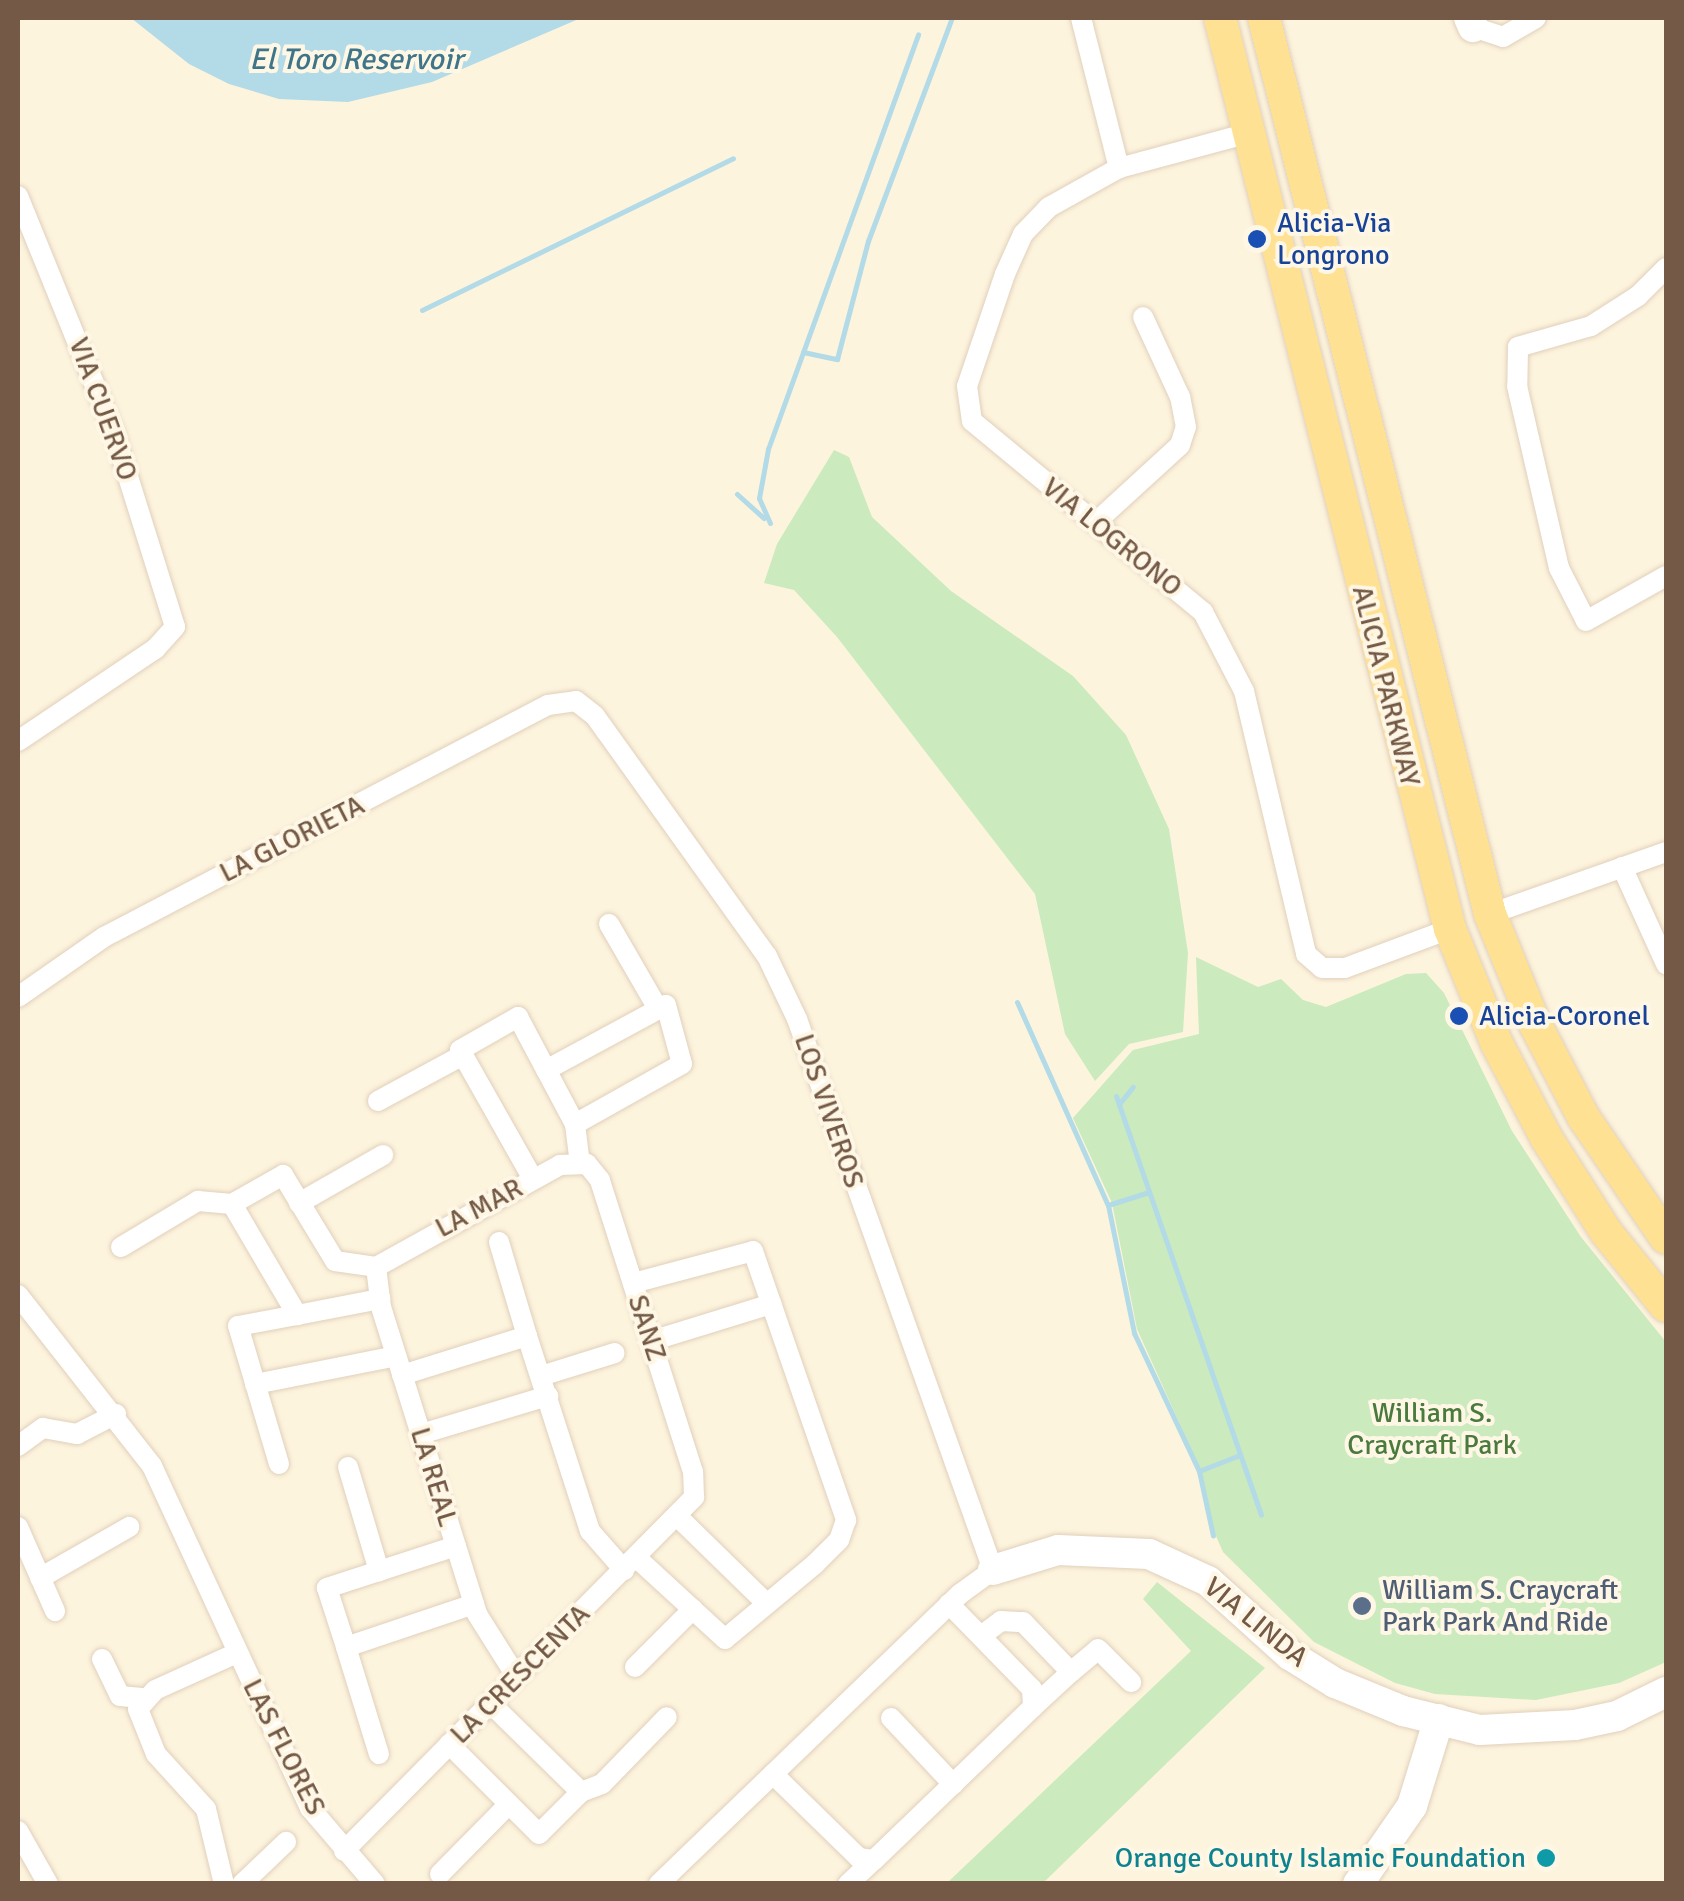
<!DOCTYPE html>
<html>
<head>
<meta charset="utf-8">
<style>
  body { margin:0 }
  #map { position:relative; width:1684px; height:1901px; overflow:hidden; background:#fdf4de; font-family:Signika,sans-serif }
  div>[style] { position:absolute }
  .green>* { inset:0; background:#cbeabd }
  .water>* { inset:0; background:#b3dae7 }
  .stream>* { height:5px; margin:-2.5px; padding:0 2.5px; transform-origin:2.5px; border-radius:2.5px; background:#b3dae7 }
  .roads { filter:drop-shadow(0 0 2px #e1d0bb) drop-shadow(0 0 2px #e1d0bb) }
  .street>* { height:20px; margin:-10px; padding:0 10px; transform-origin:10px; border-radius:10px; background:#fff }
  .secondary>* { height:30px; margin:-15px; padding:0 15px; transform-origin:15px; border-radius:15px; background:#fff }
  .primary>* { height:32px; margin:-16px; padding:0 16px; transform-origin:16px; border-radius:16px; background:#ffe194 }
  .dots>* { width:28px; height:28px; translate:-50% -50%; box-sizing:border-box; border:5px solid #fff7e5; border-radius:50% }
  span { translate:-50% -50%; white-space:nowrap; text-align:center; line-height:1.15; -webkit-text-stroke:8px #fff7e5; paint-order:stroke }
  .transit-label { font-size:28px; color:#164399 }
  .left { translate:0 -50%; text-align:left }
  .street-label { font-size:28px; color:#745a46 }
  .park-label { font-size:28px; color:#4a7a3d }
  .service-label { font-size:28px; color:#4e5e75 }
  .culture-label { font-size:28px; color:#0d838f }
  .right { translate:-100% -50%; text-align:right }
  .water-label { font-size:30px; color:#3f7589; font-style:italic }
  .frame { position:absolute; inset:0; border:20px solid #745a46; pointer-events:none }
</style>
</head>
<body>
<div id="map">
  <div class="green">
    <i style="clip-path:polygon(834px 450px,849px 457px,872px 517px,951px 591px,1073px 676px,1126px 735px,1169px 829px,1188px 953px,1183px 1032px,1129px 1044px,1095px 1081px,1065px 1034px,1035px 894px,837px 637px,794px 590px,764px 583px,777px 544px)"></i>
    <i style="clip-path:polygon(1196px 957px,1258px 987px,1281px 979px,1303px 1000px,1326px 1007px,1406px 974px,1426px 973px,1444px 993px,1512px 1131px,1581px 1237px,1666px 1342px,1666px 1662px,1619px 1683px,1536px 1700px,1435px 1694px,1395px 1683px,1314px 1642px,1223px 1552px,1209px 1520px,1201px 1471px,1137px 1329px,1112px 1203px,1073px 1118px,1133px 1050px,1199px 1034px)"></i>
    <i style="clip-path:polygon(1157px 1582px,1265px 1668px,1043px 1883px,947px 1883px,1191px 1651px,1143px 1599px)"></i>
  </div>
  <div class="water">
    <i style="clip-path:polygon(131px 18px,581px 18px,432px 82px,348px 102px,279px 99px,229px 84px,189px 64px)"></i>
  </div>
  <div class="stream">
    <i style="left:422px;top:310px;width:346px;rotate:-26deg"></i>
    <i style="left:803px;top:352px;width:35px;rotate:12deg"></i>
    <i style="left:837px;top:359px;width:122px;rotate:-75.3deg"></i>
    <i style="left:868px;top:241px;width:238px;rotate:-69.4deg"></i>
    <i style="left:737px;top:494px;width:36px;rotate:42deg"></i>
    <i style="left:770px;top:523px;width:27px;rotate:-114deg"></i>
    <i style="left:759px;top:498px;width:50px;rotate:-79.6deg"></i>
    <i style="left:768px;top:449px;width:441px;rotate:-70.1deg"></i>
    <i style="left:1017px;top:1002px;width:222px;rotate:65.9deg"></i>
    <i style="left:1108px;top:1205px;width:43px;rotate:-17.6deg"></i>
    <i style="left:1116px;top:1096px;width:443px;rotate:70.9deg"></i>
    <i style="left:1119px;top:1104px;width:22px;rotate:-51deg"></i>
    <i style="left:1108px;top:1205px;width:131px;rotate:78.5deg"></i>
    <i style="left:1134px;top:1333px;width:153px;rotate:64.8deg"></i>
    <i style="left:1199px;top:1471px;width:41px;rotate:-21.5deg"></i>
    <i style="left:1199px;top:1471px;width:66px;rotate:77.8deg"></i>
  </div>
  <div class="roads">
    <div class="street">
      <i style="left:1081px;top:18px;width:155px;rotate:75.8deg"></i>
      <i style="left:1473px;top:27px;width:32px;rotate:18deg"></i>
      <i style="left:1503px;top:37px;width:38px;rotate:-30deg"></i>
      <i style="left:1249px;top:133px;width:135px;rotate:164.9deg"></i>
      <i style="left:1119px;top:168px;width:80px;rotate:150.9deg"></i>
      <i style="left:1049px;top:207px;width:37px;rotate:134deg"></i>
      <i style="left:1023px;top:234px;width:44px;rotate:114.2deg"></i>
      <i style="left:1005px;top:274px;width:118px;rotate:108.7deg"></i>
      <i style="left:967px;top:386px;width:35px;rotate:82deg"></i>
      <i style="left:972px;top:421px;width:300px;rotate:39.6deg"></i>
      <i style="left:1203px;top:612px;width:89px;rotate:62.6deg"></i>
      <i style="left:1244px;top:691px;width:270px;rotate:76.7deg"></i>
      <i style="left:1306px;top:954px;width:21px;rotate:41deg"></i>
      <i style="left:1322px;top:968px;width:23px"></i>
      <i style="left:1345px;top:968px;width:112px;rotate:-20.4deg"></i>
      <i style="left:18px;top:196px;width:255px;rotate:67.9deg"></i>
      <i style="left:114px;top:432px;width:204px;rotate:72.6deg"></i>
      <i style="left:175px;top:627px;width:30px;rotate:132deg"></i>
      <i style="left:155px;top:649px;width:165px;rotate:146.1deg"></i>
      <i style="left:1666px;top:268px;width:40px;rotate:135deg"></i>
      <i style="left:1638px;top:296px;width:56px;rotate:147.4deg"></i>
      <i style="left:1591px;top:326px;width:76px;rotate:164deg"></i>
      <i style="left:1518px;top:347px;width:39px;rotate:91deg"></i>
      <i style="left:1517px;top:386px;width:187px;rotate:77deg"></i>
      <i style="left:1559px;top:568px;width:59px;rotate:63deg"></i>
      <i style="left:1586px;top:621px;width:92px;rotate:-29.4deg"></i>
      <i style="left:1095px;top:523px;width:115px;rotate:-42.5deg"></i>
      <i style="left:1180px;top:445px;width:19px;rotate:-72deg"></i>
      <i style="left:1186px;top:427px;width:31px;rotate:-101deg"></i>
      <i style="left:1180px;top:397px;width:88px;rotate:-114.8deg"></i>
      <i style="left:1622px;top:867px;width:107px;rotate:65.6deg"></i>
      <i style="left:1490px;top:914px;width:187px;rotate:-19.4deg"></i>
      <i style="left:609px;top:924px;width:98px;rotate:60deg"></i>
      <i style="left:18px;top:997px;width:105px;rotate:-34.9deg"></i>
      <i style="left:104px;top:937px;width:501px;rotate:-27.59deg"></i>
      <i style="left:548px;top:705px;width:28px;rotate:-8deg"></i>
      <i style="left:576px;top:701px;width:24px;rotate:38deg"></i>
      <i style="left:595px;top:716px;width:295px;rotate:54.4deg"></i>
      <i style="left:767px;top:956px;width:70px;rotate:64.5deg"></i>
      <i style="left:797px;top:1019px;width:585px;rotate:70.42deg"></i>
      <i style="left:993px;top:1570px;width:41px;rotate:144deg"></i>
      <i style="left:960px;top:1594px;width:418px;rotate:136.1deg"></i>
      <i style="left:546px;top:1070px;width:136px;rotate:-28.4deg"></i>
      <i style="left:666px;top:1005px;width:61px;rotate:74.8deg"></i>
      <i style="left:682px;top:1064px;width:123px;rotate:150.7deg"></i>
      <i style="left:378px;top:1101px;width:97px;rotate:-28.4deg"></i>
      <i style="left:533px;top:1179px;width:148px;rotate:-119.5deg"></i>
      <i style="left:460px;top:1050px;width:67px;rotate:-29.6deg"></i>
      <i style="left:518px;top:1017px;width:121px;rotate:62deg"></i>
      <i style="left:575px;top:1124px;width:40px;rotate:82.9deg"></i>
      <i style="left:299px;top:1203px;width:97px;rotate:-29.7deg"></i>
      <i style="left:232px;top:1204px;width:129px;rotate:59.6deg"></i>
      <i style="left:297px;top:1315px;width:85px;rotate:-10.9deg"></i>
      <i style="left:121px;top:1247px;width:90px;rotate:-30.9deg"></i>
      <i style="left:198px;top:1201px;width:34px;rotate:5deg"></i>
      <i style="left:232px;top:1204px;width:59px;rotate:-29.6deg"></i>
      <i style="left:283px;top:1175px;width:100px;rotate:58.8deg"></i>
      <i style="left:335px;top:1261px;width:41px;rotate:8.3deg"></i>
      <i style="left:376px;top:1267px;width:40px;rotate:82.9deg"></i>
      <i style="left:381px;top:1307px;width:322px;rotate:72.6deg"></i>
      <i style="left:477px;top:1614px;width:73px;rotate:57.8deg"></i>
      <i style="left:633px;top:1283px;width:124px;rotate:-14.9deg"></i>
      <i style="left:753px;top:1251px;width:285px;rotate:70.9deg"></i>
      <i style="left:846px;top:1520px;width:21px;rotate:109deg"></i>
      <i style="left:839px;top:1540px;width:34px;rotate:135deg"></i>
      <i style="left:815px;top:1564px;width:117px;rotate:140.2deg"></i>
      <i style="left:725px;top:1639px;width:120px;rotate:-137.4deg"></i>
      <i style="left:18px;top:1295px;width:217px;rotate:51.9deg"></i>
      <i style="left:152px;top:1466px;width:377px;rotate:65.2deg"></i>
      <i style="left:310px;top:1808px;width:100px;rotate:49.5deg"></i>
      <i style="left:527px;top:1336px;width:205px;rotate:72.1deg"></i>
      <i style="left:590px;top:1531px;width:52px;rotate:48.9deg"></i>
      <i style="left:651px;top:1341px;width:126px;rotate:-17.1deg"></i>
      <i style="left:402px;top:1375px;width:131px;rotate:-17.3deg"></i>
      <i style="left:527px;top:1336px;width:98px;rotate:-106.6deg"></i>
      <i style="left:541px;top:1376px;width:77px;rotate:-17.3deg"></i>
      <i style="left:255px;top:1384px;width:144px;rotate:-11.2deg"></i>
      <i style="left:421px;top:1434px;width:133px;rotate:-16.7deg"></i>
      <i style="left:18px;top:1446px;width:31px;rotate:-36deg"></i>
      <i style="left:43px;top:1428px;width:35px;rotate:10deg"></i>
      <i style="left:77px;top:1434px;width:44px;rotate:-27.1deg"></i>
      <i style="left:279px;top:1464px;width:144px;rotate:-106.5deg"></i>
      <i style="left:238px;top:1326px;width:60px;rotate:-10.6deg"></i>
      <i style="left:348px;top:1467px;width:109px;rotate:73.4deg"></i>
      <i style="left:678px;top:1517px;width:124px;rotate:44.3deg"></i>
      <i style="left:18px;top:1527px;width:92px;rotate:66.2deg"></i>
      <i style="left:456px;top:1546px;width:136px;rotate:162deg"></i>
      <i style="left:327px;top:1588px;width:62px;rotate:72.1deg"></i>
      <i style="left:346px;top:1647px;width:135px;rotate:-18.6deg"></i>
      <i style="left:40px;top:1578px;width:103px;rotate:-29.8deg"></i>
      <i style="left:981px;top:1636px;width:25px;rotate:-37deg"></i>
      <i style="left:1001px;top:1621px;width:22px;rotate:3deg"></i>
      <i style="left:1023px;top:1622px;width:69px;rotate:46.2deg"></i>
      <i style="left:1071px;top:1672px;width:52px;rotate:137.4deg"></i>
      <i style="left:346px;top:1647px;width:112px;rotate:72.9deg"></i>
      <i style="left:102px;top:1659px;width:41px;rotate:64.1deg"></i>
      <i style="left:120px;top:1696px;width:22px;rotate:5deg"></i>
      <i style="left:635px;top:1667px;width:82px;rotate:-45deg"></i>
      <i style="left:1071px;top:1672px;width:35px;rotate:-40deg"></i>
      <i style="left:1098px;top:1649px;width:47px;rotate:45deg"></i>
      <i style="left:891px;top:1718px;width:91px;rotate:46.8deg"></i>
      <i style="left:449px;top:1744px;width:127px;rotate:45deg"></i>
      <i style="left:539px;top:1834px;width:59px;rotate:-45deg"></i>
      <i style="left:581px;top:1792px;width:127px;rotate:-135.6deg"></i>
      <i style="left:773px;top:1774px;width:120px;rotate:44.3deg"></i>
      <i style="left:859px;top:1858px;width:15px;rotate:8deg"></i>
      <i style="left:874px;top:1860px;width:221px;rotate:-43.9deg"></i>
      <i style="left:1033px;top:1707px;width:18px;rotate:-93deg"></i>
      <i style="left:1032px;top:1689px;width:119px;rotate:-134.3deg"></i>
      <i style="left:581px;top:1792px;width:22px;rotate:-21deg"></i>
      <i style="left:602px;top:1784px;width:93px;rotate:-45.9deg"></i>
      <i style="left:18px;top:1831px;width:61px;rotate:60.5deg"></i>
      <i style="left:344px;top:1851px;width:498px;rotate:-45.3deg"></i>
      <i style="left:694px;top:1497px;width:25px;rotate:-92deg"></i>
      <i style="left:693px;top:1472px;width:306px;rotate:-107.7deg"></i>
      <i style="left:600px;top:1180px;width:21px;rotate:-129deg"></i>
      <i style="left:587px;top:1164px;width:27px;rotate:178deg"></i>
      <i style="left:560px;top:1165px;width:210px;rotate:151deg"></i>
      <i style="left:440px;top:1874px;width:98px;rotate:-45.4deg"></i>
      <i style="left:224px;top:1884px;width:77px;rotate:-103.5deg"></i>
      <i style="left:206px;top:1809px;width:74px;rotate:-132.3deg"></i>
      <i style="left:156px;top:1754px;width:48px;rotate:-111.8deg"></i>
      <i style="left:138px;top:1709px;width:25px;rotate:-48deg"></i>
      <i style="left:155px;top:1690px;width:90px;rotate:-24.3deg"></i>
      <i style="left:242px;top:1884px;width:61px;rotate:-43.7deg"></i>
      <i style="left:848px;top:1884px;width:35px;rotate:-43deg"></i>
    </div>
    <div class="secondary">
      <i style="left:1469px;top:18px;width:10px;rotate:66deg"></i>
      <i style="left:993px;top:1570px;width:68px;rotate:-17.1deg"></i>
      <i style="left:1058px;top:1550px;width:91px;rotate:2.5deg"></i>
      <i style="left:1149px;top:1554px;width:65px;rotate:24.6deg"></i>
      <i style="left:1208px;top:1581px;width:110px;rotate:42.1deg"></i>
      <i style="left:1290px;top:1655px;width:53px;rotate:31.9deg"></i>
      <i style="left:1335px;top:1683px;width:74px;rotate:22.4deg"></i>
      <i style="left:1403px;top:1711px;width:79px;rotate:13.9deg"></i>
      <i style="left:1480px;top:1730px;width:95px;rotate:-3deg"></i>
      <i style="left:1575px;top:1725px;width:43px;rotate:-12.1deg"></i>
      <i style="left:1617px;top:1716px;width:55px;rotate:-26.1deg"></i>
      <i style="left:1358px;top:1884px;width:95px;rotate:-55.3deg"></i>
      <i style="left:1412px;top:1806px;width:91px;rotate:-72.8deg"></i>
    </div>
    <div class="primary">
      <i style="left:1220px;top:18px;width:940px;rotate:75.83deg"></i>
      <i style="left:1450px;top:929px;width:122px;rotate:67.8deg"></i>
      <i style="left:1496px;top:1042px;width:110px;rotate:62.3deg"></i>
      <i style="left:1547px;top:1139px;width:110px;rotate:57.6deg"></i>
      <i style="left:1606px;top:1232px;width:95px;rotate:51deg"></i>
      <i style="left:1264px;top:18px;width:924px;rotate:75.84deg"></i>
      <i style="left:1490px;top:914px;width:119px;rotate:67.8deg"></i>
      <i style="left:1535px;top:1024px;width:106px;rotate:62.5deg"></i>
      <i style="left:1584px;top:1118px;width:145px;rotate:55.7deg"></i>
    </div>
  </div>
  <div class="dots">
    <i style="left:1257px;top:239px;background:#1a4fb4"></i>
    <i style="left:1459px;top:1016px;background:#1a4fb4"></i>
    <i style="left:1362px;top:1606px;background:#5c6f8a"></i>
    <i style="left:1546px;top:1858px;background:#0f9aa8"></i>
  </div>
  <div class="transit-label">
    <span class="left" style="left:1277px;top:239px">Alicia-Via<br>Longrono</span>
    <span class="left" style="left:1479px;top:1016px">Alicia-Coronel</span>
  </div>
  <div class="street-label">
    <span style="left:103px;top:409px;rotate:70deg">VIA CUERVO</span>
    <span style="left:1112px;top:537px;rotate:39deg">VIA LOGRONO</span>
    <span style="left:1386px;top:686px;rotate:76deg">ALICIA PARKWAY</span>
    <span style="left:292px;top:839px;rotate:-27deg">LA GLORIETA</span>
    <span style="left:829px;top:1111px;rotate:71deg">LOS VIVEROS</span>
    <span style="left:479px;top:1208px;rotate:-28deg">LA MAR</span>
    <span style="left:647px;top:1328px;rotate:72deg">SANZ</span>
    <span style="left:434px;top:1477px;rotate:73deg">LA REAL</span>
    <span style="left:1256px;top:1622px;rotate:39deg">VIA LINDA</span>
    <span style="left:520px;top:1674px;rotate:-45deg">LA CRESCENTA</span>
    <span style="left:284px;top:1747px;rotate:63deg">LAS FLORES</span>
  </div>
  <div class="park-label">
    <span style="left:1432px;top:1429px">William S.<br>Craycraft Park</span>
  </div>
  <div class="service-label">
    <span class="left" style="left:1382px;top:1606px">William S. Craycraft<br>Park Park And Ride</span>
  </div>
  <div class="culture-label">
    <span class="right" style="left:1526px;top:1858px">Orange County Islamic Foundation</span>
  </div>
  <div class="water-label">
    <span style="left:356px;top:60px">El Toro Reservoir</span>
  </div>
  <div class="frame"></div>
</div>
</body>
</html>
